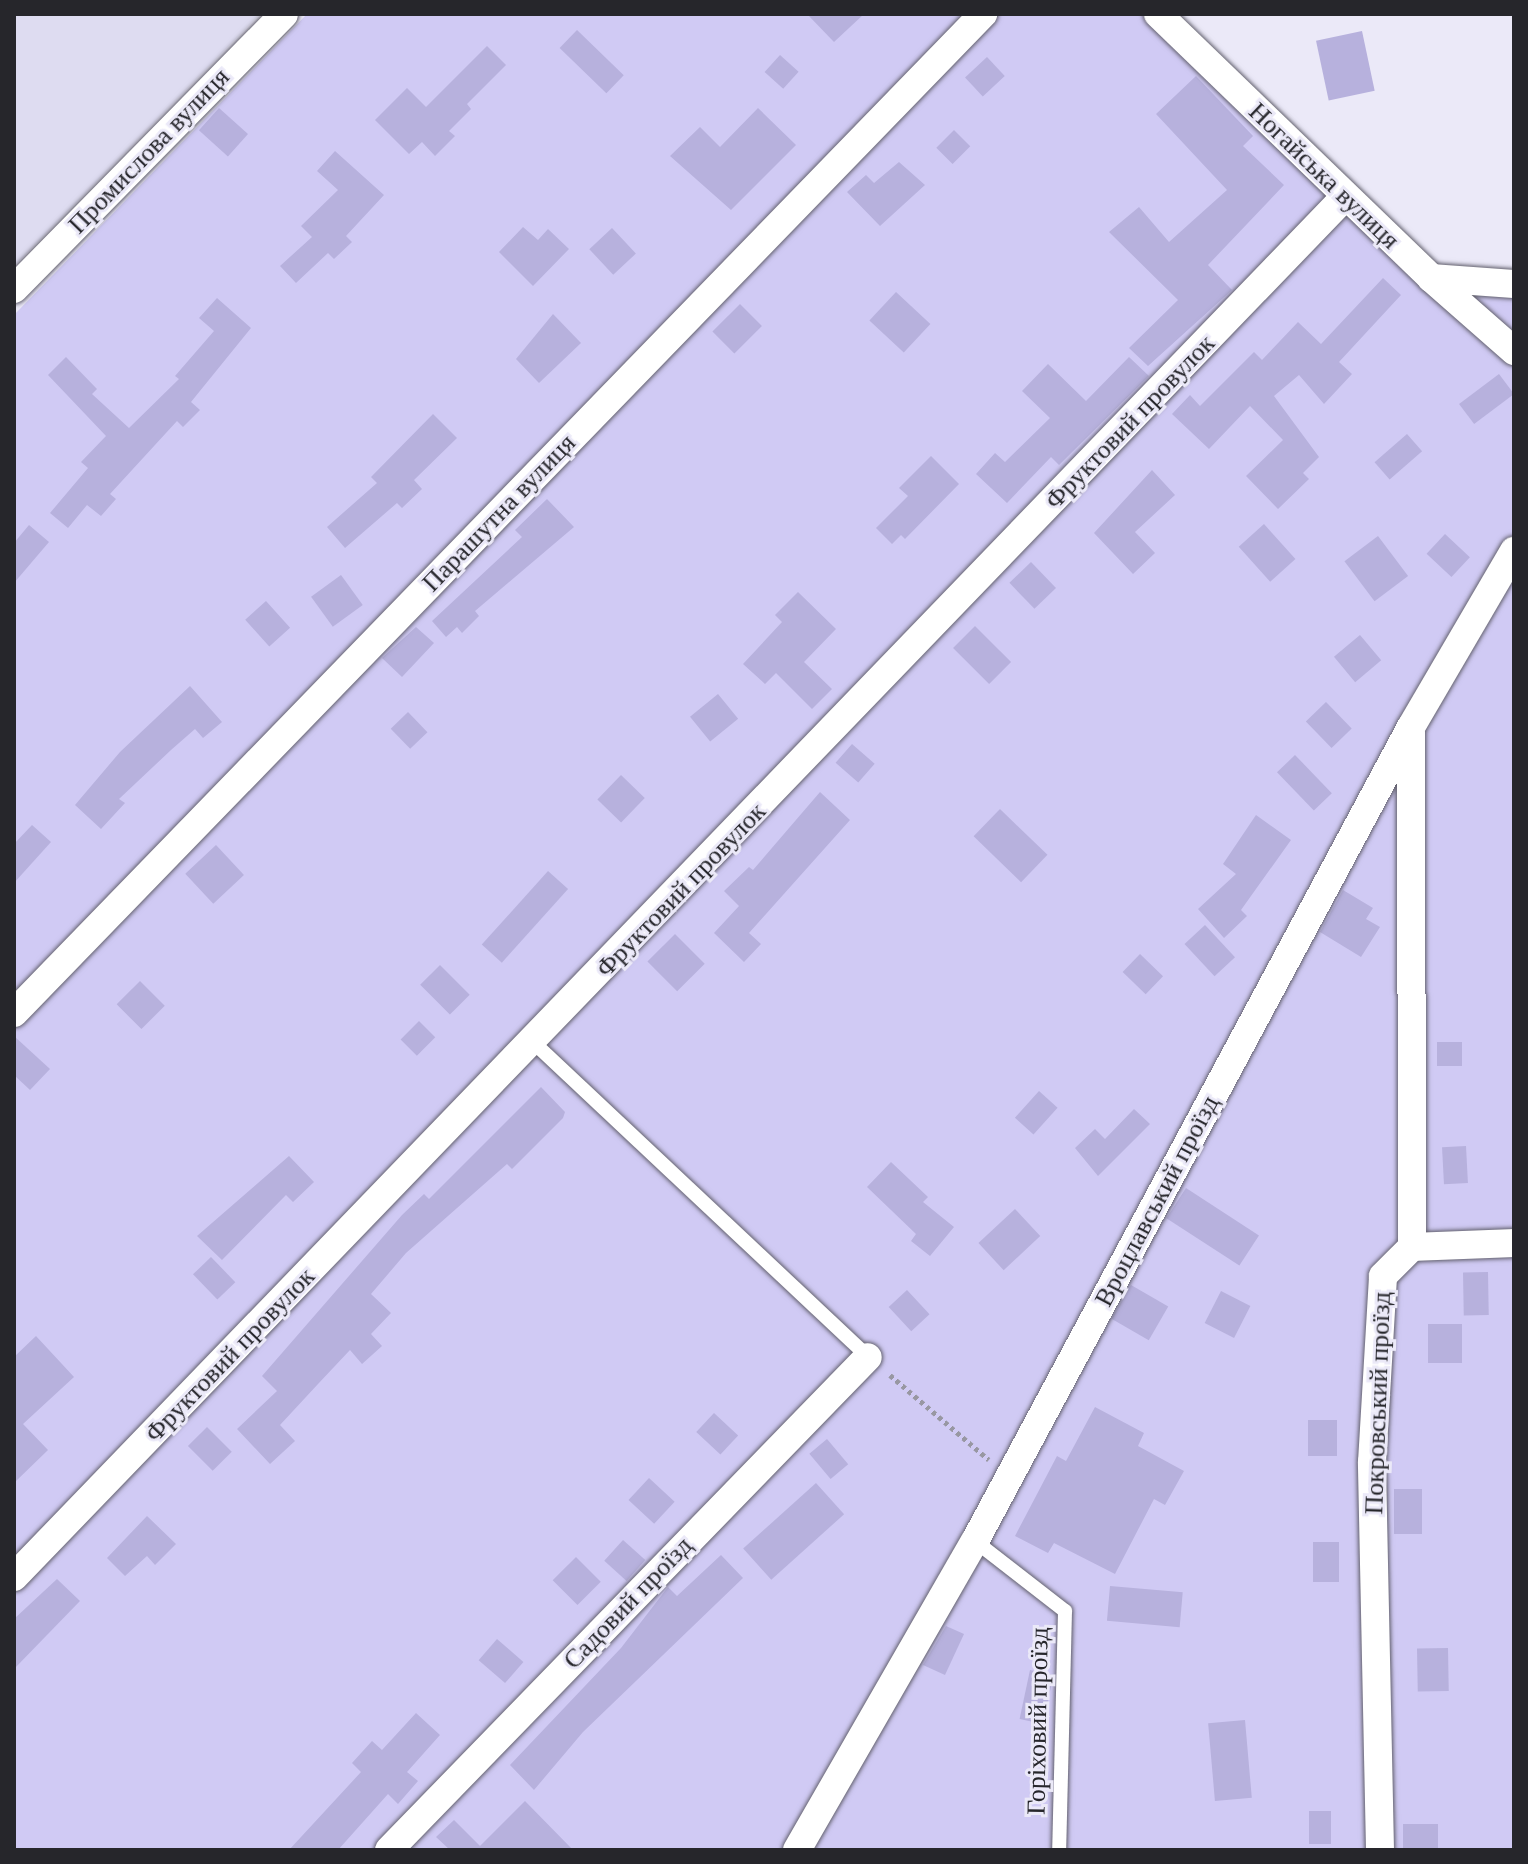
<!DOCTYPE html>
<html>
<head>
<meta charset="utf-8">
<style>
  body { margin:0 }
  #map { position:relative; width:1528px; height:1864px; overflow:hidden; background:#ebe9f8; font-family:"Times New Roman",serif }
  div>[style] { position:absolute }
  .built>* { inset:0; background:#dedcf1 }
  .green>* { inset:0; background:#d0caf4 }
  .building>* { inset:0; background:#b7b1dd; transform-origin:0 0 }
  .path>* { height:5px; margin-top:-2.5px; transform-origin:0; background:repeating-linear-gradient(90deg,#9897a2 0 4px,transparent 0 8px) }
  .roads { filter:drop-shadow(0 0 2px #63616e) drop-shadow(0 0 2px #63616e) }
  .lane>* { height:14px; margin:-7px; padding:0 7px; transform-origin:7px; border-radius:7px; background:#fff }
  .street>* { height:28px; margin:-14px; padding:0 14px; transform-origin:14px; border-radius:14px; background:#fff }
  span { translate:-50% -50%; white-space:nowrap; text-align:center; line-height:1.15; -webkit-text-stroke:6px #ebe9f8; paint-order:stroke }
  .street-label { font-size:26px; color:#26262b }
  .frame { position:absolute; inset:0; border:16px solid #26262b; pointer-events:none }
</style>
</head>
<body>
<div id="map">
  <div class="built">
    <i style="clip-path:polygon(14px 14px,260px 14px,14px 266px)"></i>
  </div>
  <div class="green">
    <i style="clip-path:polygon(307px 14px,1158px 14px,1431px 278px,1514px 284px,1514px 1850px,14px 1850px,14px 315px)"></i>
  </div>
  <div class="building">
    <i style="clip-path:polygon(807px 14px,864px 14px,834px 42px)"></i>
    <i style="left:577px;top:30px;width:65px;height:25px;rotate:44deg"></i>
    <i style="left:1362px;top:31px;width:61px;height:47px;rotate:78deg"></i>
    <i style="clip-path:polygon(487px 46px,506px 65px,467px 104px,471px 109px,449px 131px,455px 136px,435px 156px,422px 142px,409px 154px,375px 120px,407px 88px,426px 107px)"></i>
    <i style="left:780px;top:55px;width:25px;height:23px;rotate:42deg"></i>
    <i style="left:987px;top:57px;width:26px;height:30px;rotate:47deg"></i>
    <i style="clip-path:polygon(1196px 76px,1253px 136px,1243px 146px,1284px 185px,1208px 265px,1232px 290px,1148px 366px,1129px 348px,1178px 300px,1109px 232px,1139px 207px,1169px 242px,1227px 190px,1156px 114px)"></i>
    <i style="left:219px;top:108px;width:39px;height:30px;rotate:42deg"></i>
    <i style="clip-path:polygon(758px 108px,796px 145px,731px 210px,670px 156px,700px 127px,720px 147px)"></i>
    <i style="left:954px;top:130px;width:23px;height:25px;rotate:45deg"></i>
    <i style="clip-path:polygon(335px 151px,384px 195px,346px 236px,352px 242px,334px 259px,328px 253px,296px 283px,280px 266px,312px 237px,301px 226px,338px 190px,317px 171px)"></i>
    <i style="clip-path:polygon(899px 162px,925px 185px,880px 226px,847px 192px,866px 175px,874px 183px)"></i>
    <i style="clip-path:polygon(523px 227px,538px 240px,548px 229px,569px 249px,533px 286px,499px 252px)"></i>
    <i style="left:612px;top:228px;width:35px;height:31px;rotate:47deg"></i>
    <i style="clip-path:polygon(1383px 278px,1401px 295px,1339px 362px,1352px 374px,1324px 404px,1299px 375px,1274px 396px,1319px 457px,1303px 473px,1309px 479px,1278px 509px,1246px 476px,1283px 440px,1250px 406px,1209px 449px,1172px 414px,1190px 395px,1200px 406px,1254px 352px,1262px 360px,1298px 322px,1321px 344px)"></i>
    <i style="left:896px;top:292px;width:47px;height:39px;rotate:43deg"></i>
    <i style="clip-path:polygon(217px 298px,251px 328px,191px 402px,200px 410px,183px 427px,177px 421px,110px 494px,116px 499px,101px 516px,87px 505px,68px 528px,50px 513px,88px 468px,81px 462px,106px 436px,48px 375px,66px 357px,97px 389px,92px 394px,129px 428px,179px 379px,175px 376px,214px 331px,199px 318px)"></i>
    <i style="left:740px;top:304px;width:31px;height:39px;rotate:45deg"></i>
    <i style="clip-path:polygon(553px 314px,581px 343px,539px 383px,516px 359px)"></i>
    <i style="clip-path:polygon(1129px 357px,1149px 376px,1059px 465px,1051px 457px,1007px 503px,976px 474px,995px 453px,1005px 462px,1050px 418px,1022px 391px,1048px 364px,1086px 401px)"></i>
    <i style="left:1499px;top:374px;width:25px;height:50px;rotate:53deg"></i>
    <i style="clip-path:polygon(433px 414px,457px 438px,414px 480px,422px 489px,402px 508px,397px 503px,345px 548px,327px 527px,377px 483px,371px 477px)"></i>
    <i style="left:1407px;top:434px;width:23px;height:43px;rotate:49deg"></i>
    <i style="clip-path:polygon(931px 456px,959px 484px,905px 539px,901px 535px,892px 544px,876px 528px,908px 496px,899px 488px)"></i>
    <i style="clip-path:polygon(1152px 470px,1175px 495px,1135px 532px,1155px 553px,1133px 574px,1094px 533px)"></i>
    <i style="clip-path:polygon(547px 499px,574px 527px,475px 611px,479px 616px,462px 633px,457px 627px,446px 637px,432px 621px,522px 537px,515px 530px)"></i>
    <i style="left:1264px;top:524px;width:47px;height:34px;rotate:48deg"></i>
    <i style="clip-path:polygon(29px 525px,49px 542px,14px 583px,14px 543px)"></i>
    <i style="left:1445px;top:534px;width:34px;height:27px;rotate:43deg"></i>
    <i style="left:1378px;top:536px;width:50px;height:42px;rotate:53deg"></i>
    <i style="left:1031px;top:562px;width:36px;height:30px;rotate:46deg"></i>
    <i style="left:341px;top:575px;width:37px;height:37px;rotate:54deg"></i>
    <i style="clip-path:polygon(798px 592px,836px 629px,804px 662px,832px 689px,812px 709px,776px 673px,765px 684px,743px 664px,782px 622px,775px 615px)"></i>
    <i style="left:266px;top:601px;width:36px;height:28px;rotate:48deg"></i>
    <i style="left:975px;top:626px;width:51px;height:31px;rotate:45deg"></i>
    <i style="clip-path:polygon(416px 627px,434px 643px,402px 677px,382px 658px)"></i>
    <i style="left:1360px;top:635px;width:33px;height:34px;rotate:50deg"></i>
    <i style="clip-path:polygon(190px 686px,222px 722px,203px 738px,195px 729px,171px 750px,119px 799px,125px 803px,101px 829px,75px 805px,120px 752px)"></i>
    <i style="left:718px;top:694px;width:32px;height:36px;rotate:51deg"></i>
    <i style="left:1326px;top:702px;width:37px;height:28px;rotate:46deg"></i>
    <i style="left:408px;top:712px;width:28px;height:24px;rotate:46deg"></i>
    <i style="left:852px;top:744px;width:30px;height:25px;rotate:41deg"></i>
    <i style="left:1295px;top:755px;width:53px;height:25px;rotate:46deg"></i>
    <i style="left:621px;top:775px;width:33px;height:34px;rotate:44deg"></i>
    <i style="clip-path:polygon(820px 792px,850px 820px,749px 933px,761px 944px,744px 962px,714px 933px,739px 906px,724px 891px,749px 867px,753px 870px)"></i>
    <i style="left:1000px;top:809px;width:66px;height:38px;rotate:44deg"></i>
    <i style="clip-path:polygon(1256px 815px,1291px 840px,1241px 910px,1247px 916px,1224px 938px,1198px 909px,1236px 874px,1223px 864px)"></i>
    <i style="clip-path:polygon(32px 825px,51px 842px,14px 883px,14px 844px)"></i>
    <i style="left:216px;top:845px;width:41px;height:42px;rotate:47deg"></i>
    <i style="left:548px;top:871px;width:27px;height:99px;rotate:42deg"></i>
    <i style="clip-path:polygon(1343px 890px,1373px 908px,1366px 919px,1380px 927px,1361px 957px,1320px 932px)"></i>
    <i style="left:1205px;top:925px;width:44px;height:28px;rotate:47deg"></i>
    <i style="left:675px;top:934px;width:42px;height:39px;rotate:45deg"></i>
    <i style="left:1140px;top:954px;width:32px;height:25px;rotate:44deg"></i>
    <i style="left:440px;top:965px;width:42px;height:28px;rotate:45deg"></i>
    <i style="left:140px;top:981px;width:35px;height:33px;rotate:45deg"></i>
    <i style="left:419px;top:1021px;width:23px;height:26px;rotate:45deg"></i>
    <i style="clip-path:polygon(14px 1036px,50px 1069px,30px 1090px,14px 1075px)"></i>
    <i style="left:1437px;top:1042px;width:25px;height:24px"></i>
    <i style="clip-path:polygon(541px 1087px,565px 1112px,563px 1118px,512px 1169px,507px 1164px,406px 1253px,371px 1294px,391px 1313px,371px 1334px,382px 1346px,362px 1364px,350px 1350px,318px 1384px,280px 1425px,295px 1441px,270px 1464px,237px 1429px,277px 1391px,262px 1376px,402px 1215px,424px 1194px,429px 1199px)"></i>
    <i style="left:1039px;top:1091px;width:25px;height:36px;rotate:42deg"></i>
    <i style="clip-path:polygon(1134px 1109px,1150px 1124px,1098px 1176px,1075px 1148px,1095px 1129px,1105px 1139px)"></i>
    <i style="left:1466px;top:1146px;width:37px;height:24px;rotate:87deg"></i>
    <i style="clip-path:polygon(289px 1156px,314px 1182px,293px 1202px,286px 1195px,222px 1260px,197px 1236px)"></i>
    <i style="clip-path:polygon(891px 1162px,928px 1197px,923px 1202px,954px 1227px,930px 1256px,911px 1241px,916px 1234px,867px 1187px)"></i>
    <i style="left:1186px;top:1188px;width:87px;height:36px;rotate:33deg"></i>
    <i style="left:1015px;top:1209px;width:37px;height:50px;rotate:47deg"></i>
    <i style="left:211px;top:1257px;width:35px;height:25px;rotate:46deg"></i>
    <i style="left:1488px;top:1272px;width:43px;height:25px;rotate:89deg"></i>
    <i style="left:1131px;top:1285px;width:43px;height:39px;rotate:30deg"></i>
    <i style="left:907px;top:1290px;width:33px;height:25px;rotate:47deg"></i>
    <i style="left:1221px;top:1291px;width:33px;height:36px;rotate:27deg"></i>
    <i style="left:1428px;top:1324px;width:34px;height:39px"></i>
    <i style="clip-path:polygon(36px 1336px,74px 1377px,23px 1424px,48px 1450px,14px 1483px,14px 1357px)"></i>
    <i style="clip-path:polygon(1095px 1407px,1144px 1433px,1138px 1446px,1184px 1471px,1165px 1505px,1154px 1499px,1115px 1574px,1054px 1543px,1048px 1553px,1015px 1536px,1057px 1456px,1066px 1461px)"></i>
    <i style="left:714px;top:1413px;width:33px;height:26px;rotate:43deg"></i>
    <i style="left:1308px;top:1420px;width:29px;height:36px"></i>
    <i style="left:207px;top:1427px;width:35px;height:27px;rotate:45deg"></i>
    <i style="left:827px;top:1439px;width:33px;height:23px;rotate:50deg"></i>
    <i style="left:649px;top:1478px;width:35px;height:30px;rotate:43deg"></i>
    <i style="left:816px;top:1483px;width:42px;height:98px;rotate:48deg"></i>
    <i style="left:1394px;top:1489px;width:28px;height:45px"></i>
    <i style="clip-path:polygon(147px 1516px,176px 1544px,155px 1565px,147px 1556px,125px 1576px,107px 1558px)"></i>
    <i style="left:623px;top:1540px;width:30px;height:28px;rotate:42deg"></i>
    <i style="left:1313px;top:1542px;width:26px;height:40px"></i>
    <i style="clip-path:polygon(721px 1555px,743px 1578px,583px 1732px,534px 1790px,510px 1765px,621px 1648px,668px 1587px,677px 1596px)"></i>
    <i style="left:576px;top:1557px;width:35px;height:33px;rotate:45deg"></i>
    <i style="clip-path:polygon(57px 1579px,80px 1601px,14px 1669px,14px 1619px)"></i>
    <i style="left:1110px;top:1586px;width:73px;height:35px;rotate:5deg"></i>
    <i style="clip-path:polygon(946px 1626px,964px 1634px,945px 1675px,923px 1665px)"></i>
    <i style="left:497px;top:1639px;width:35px;height:28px;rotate:41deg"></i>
    <i style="left:1448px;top:1648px;width:43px;height:31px;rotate:89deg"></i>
    <i style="left:1030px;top:1670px;width:24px;height:50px;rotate:12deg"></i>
    <i style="clip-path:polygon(416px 1713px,440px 1735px,407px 1772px,418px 1781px,398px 1804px,388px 1794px,338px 1850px,289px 1850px,361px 1772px,352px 1763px,372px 1741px,382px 1750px)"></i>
    <i style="left:1245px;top:1720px;width:78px;height:37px;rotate:85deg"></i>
    <i style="clip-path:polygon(525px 1801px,573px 1850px,450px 1850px,436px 1837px,454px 1820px,480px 1846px)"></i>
    <i style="left:1309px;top:1811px;width:22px;height:33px"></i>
    <i style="left:1403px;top:1824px;width:35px;height:25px"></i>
  </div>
  <div class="path">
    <i style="left:890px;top:1375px;width:130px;rotate:40.6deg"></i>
  </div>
  <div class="roads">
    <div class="lane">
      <i style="left:534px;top:1043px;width:458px;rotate:43.2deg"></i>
      <i style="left:975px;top:1541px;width:114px;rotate:37.9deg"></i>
      <i style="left:1065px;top:1611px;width:239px;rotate:91.4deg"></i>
    </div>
    <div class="street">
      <i style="left:1158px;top:14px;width:380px;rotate:44deg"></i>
      <i style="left:1431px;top:278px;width:83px;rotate:4.1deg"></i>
      <i style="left:1431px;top:278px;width:111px;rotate:41.3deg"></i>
      <i style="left:14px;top:289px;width:385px;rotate:-45.5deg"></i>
      <i style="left:14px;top:1013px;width:1392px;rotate:-45.87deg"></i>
      <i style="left:1412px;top:1247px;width:102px;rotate:-2.2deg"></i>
      <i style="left:14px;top:1577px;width:1916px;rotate:-46.04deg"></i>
      <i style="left:389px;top:1850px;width:687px;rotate:-45.83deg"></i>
      <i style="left:797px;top:1850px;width:357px;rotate:-60.1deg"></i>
      <i style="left:975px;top:1541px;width:923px;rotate:-61.83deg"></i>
      <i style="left:1411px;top:727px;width:204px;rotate:-59.7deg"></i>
      <i style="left:1380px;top:1850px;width:388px;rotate:-91.2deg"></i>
      <i style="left:1372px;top:1462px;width:186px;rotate:-86.6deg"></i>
      <i style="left:1383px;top:1276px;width:41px;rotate:-45deg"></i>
      <i style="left:1412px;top:1247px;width:515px;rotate:-90.11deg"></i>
    </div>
  </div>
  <div class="street-label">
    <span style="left:149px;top:151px;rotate:-46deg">Промислова вулиця</span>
    <span style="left:1324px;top:176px;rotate:44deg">Ногайська вулиця</span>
    <span style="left:1130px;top:422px;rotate:-46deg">Фруктовий провулок</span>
    <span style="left:499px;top:513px;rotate:-46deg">Парашутна вулиця</span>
    <span style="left:681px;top:890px;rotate:-46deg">Фруктовий провулок</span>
    <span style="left:1157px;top:1201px;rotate:-62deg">Вроцлавський проїзд</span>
    <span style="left:230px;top:1355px;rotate:-46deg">Фруктовий провулок</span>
    <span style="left:1378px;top:1403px;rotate:-88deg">Покровський проїзд</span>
    <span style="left:628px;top:1603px;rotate:-46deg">Садовий проїзд</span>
    <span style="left:1038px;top:1721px;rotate:-89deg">Горіховий проїзд</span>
  </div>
  <div class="frame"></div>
</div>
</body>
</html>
